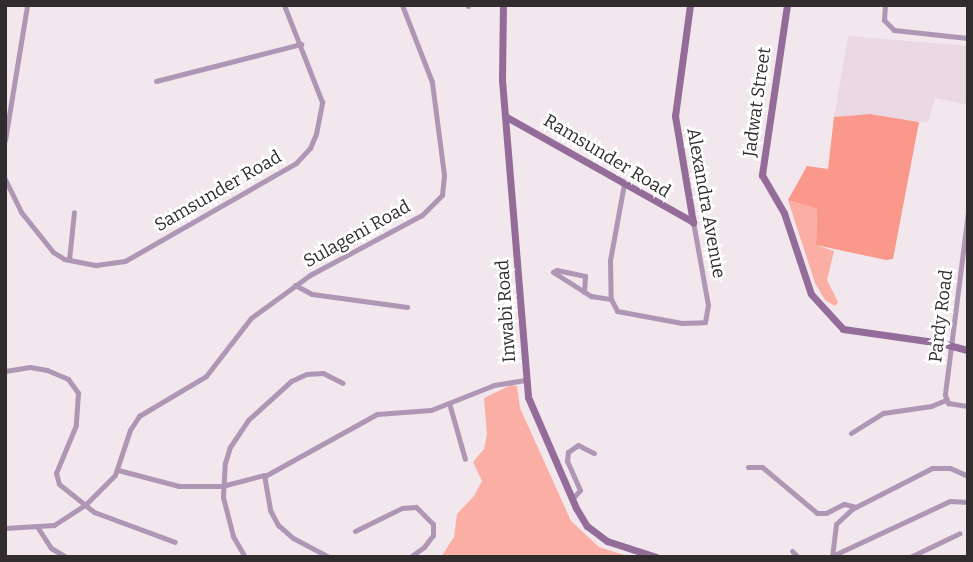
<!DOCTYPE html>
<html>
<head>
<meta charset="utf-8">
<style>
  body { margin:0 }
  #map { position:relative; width:973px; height:562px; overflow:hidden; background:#f1e7ec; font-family:Bitter,serif }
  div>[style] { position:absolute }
  .built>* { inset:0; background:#ead9e2 }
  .green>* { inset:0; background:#faaea4 }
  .forest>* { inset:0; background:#fa988c }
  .street>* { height:5px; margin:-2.5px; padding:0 2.5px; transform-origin:2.5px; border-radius:2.5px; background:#b096b5 }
  .secondary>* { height:7px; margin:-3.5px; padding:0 3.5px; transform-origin:3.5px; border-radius:3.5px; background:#936c9a }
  span { translate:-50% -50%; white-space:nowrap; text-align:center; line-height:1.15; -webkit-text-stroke:5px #fff; paint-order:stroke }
  .street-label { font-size:18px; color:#312d2f }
  .frame { position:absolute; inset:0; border:7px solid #312d2f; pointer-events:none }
</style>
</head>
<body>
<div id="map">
  <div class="built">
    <i style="clip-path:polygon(848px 36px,968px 46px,968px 105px,935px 98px,928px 123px,870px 114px,834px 117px)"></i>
  </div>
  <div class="green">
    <i style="clip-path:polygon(788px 200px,817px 209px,816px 245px,834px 251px,827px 280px,838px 302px,835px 306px,825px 300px,815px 283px)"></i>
    <i style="clip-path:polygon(511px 385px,517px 386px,520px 408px,571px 521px,599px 547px,630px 557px,441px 557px,454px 537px,457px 514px,474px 496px,482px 481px,473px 462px,484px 449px,487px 434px,484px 398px)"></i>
  </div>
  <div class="forest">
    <i style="clip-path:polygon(870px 114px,919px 122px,893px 259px,886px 260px,816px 245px,817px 209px,788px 200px,807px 166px,828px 169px,834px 117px)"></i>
  </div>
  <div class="street">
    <i style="left:468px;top:5px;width:1px;rotate:90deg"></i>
    <i style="left:885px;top:5px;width:15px;rotate:94deg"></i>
    <i style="left:884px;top:20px;width:14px;rotate:45deg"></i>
    <i style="left:894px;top:30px;width:74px;rotate:6.2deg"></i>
    <i style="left:156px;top:81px;width:150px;rotate:-14.3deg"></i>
    <i style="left:5px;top:140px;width:137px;rotate:-80.7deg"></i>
    <i style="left:5px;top:179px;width:37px;rotate:64deg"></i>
    <i style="left:21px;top:212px;width:51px;rotate:51.3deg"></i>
    <i style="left:53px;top:252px;width:13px;rotate:32deg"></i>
    <i style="left:64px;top:259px;width:33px;rotate:11deg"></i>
    <i style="left:96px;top:265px;width:29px;rotate:-8deg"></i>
    <i style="left:125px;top:261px;width:197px;rotate:-29.8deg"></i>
    <i style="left:296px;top:163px;width:21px;rotate:-47deg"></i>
    <i style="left:310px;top:148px;width:15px;rotate:-67deg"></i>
    <i style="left:316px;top:134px;width:33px;rotate:-79deg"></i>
    <i style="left:322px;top:102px;width:104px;rotate:-111.4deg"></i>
    <i style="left:624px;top:184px;width:77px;rotate:100.4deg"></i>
    <i style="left:610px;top:260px;width:39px;rotate:89deg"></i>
    <i style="left:611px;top:299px;width:13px;rotate:63deg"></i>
    <i style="left:617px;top:311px;width:66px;rotate:10.5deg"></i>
    <i style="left:682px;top:323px;width:23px;rotate:-2deg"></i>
    <i style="left:705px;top:322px;width:17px;rotate:-80deg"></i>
    <i style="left:708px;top:305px;width:84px;rotate:-100.2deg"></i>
    <i style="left:968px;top:212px;width:184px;rotate:97.2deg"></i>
    <i style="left:945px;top:395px;width:9px;rotate:69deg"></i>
    <i style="left:948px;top:403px;width:20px;rotate:9deg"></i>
    <i style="left:69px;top:260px;width:48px;rotate:-84.1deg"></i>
    <i style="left:295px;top:285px;width:19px;rotate:28deg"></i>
    <i style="left:312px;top:294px;width:96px;rotate:7.8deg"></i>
    <i style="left:584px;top:292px;width:16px;rotate:-86deg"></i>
    <i style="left:585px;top:276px;width:29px;rotate:-168deg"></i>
    <i style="left:557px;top:270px;width:4px;rotate:153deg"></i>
    <i style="left:553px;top:272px;width:45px;rotate:32.3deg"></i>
    <i style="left:591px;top:296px;width:20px;rotate:9deg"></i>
    <i style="left:5px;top:371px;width:25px;rotate:-9deg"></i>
    <i style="left:30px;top:367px;width:17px;rotate:10deg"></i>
    <i style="left:47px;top:370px;width:23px;rotate:23deg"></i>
    <i style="left:68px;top:379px;width:17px;rotate:54deg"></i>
    <i style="left:78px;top:393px;width:32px;rotate:94deg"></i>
    <i style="left:76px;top:425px;width:52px;rotate:112.6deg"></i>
    <i style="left:56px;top:473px;width:11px;rotate:75deg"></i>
    <i style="left:59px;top:484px;width:45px;rotate:38.7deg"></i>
    <i style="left:94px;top:512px;width:86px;rotate:20.3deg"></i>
    <i style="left:449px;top:403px;width:58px;rotate:74.1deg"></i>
    <i style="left:851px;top:433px;width:38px;rotate:-32deg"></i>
    <i style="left:883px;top:413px;width:49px;rotate:-8.3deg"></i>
    <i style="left:931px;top:406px;width:16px;rotate:-22deg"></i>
    <i style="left:748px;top:467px;width:14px"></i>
    <i style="left:762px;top:467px;width:72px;rotate:39.9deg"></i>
    <i style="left:817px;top:513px;width:9px"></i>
    <i style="left:826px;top:513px;width:20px;rotate:-27deg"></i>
    <i style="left:844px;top:504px;width:12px;rotate:14deg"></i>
    <i style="left:118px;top:470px;width:63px;rotate:14.7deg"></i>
    <i style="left:179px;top:486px;width:43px"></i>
    <i style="left:222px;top:486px;width:43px;rotate:-14.7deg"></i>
    <i style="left:264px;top:475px;width:36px;rotate:80deg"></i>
    <i style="left:270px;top:510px;width:17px;rotate:62deg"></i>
    <i style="left:278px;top:525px;width:20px;rotate:41deg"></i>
    <i style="left:293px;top:538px;width:41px;rotate:27.8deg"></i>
    <i style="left:265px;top:476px;width:128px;rotate:-29deg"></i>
    <i style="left:377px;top:414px;width:54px;rotate:-4.2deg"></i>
    <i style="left:431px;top:410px;width:68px;rotate:-21.6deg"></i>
    <i style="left:494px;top:385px;width:33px;rotate:-9deg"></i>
    <i style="left:572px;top:499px;width:12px;rotate:-48deg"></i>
    <i style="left:580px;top:490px;width:32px;rotate:-114deg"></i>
    <i style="left:567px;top:461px;width:9px;rotate:-84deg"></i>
    <i style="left:568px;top:452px;width:12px;rotate:-35deg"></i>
    <i style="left:578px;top:445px;width:18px;rotate:27deg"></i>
    <i style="left:5px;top:528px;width:49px;rotate:-3.5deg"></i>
    <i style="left:54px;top:525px;width:38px;rotate:-33deg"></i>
    <i style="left:86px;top:504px;width:41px;rotate:-45deg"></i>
    <i style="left:115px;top:475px;width:47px;rotate:-71.6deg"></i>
    <i style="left:130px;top:430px;width:17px;rotate:-57deg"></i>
    <i style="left:139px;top:416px;width:78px;rotate:-30.8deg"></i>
    <i style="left:206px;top:376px;width:73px;rotate:-52.2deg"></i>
    <i style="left:251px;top:318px;width:73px;rotate:-36.1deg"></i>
    <i style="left:310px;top:275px;width:127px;rotate:-28.2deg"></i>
    <i style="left:422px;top:215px;width:28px;rotate:-45deg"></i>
    <i style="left:442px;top:195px;width:20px;rotate:-84deg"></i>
    <i style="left:444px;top:175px;width:94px;rotate:-97.4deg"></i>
    <i style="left:432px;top:82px;width:83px;rotate:-111.3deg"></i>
    <i style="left:38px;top:528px;width:24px;rotate:57deg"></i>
    <i style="left:51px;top:548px;width:17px;rotate:31deg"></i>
    <i style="left:355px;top:531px;width:52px;rotate:-26.1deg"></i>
    <i style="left:402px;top:508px;width:14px;rotate:-4deg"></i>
    <i style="left:416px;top:507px;width:24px;rotate:45deg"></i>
    <i style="left:433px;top:524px;width:11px;rotate:90deg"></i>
    <i style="left:433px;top:535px;width:15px;rotate:127deg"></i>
    <i style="left:424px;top:547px;width:17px;rotate:144deg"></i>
    <i style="left:792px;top:551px;width:8px;rotate:45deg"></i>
    <i style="left:832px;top:556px;width:130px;rotate:-25deg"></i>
    <i style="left:950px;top:501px;width:18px;rotate:3deg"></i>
    <i style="left:245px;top:557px;width:24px;rotate:-120deg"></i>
    <i style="left:233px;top:536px;width:40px;rotate:-104.4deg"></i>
    <i style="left:223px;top:497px;width:34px;rotate:-87deg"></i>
    <i style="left:225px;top:463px;width:17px;rotate:-73deg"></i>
    <i style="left:230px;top:447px;width:32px;rotate:-56deg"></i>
    <i style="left:248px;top:420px;width:58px;rotate:-42.2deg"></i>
    <i style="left:291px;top:381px;width:17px;rotate:-24deg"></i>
    <i style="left:307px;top:374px;width:16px;rotate:-4deg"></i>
    <i style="left:323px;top:373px;width:22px;rotate:27deg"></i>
    <i style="left:832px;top:557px;width:33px;rotate:-83deg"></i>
    <i style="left:836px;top:524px;width:22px;rotate:-43deg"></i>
    <i style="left:852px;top:509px;width:90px;rotate:-27.1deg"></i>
    <i style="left:932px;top:468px;width:18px"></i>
    <i style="left:950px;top:468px;width:20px;rotate:24deg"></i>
    <i style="left:910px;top:557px;width:55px;rotate:-25.6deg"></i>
  </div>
  <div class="secondary">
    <i style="left:503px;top:5px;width:75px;rotate:90.8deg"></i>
    <i style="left:502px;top:80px;width:318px;rotate:85.3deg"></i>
    <i style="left:528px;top:397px;width:121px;rotate:66.6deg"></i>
    <i style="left:576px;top:508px;width:21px;rotate:59deg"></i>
    <i style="left:587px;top:526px;width:25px;rotate:37deg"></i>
    <i style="left:607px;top:541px;width:52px;rotate:18.1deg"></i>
    <i style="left:690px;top:5px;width:112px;rotate:97.7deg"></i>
    <i style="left:675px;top:116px;width:108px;rotate:80.4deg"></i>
    <i style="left:787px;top:5px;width:172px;rotate:98.4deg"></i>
    <i style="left:762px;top:175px;width:44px;rotate:59.9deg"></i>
    <i style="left:784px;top:213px;width:85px;rotate:71.6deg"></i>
    <i style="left:811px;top:294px;width:47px;rotate:47.6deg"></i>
    <i style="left:843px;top:329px;width:99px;rotate:8.1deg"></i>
    <i style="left:941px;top:343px;width:28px;rotate:15deg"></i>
    <i style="left:505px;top:116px;width:216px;rotate:29.4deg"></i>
  </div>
  <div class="street-label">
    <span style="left:757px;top:102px;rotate:-82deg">Jadwat Street</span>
    <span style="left:607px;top:156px;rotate:31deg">Ramsunder Road</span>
    <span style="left:218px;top:191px;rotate:-30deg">Samsunder Road</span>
    <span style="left:706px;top:203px;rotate:80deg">Alexandra Avenue</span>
    <span style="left:357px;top:234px;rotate:-29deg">Sulageni Road</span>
    <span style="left:506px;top:311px;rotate:-94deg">Inwabi Road</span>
    <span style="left:941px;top:316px;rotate:-83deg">Pardy Road</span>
  </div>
  <div class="frame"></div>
</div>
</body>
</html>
